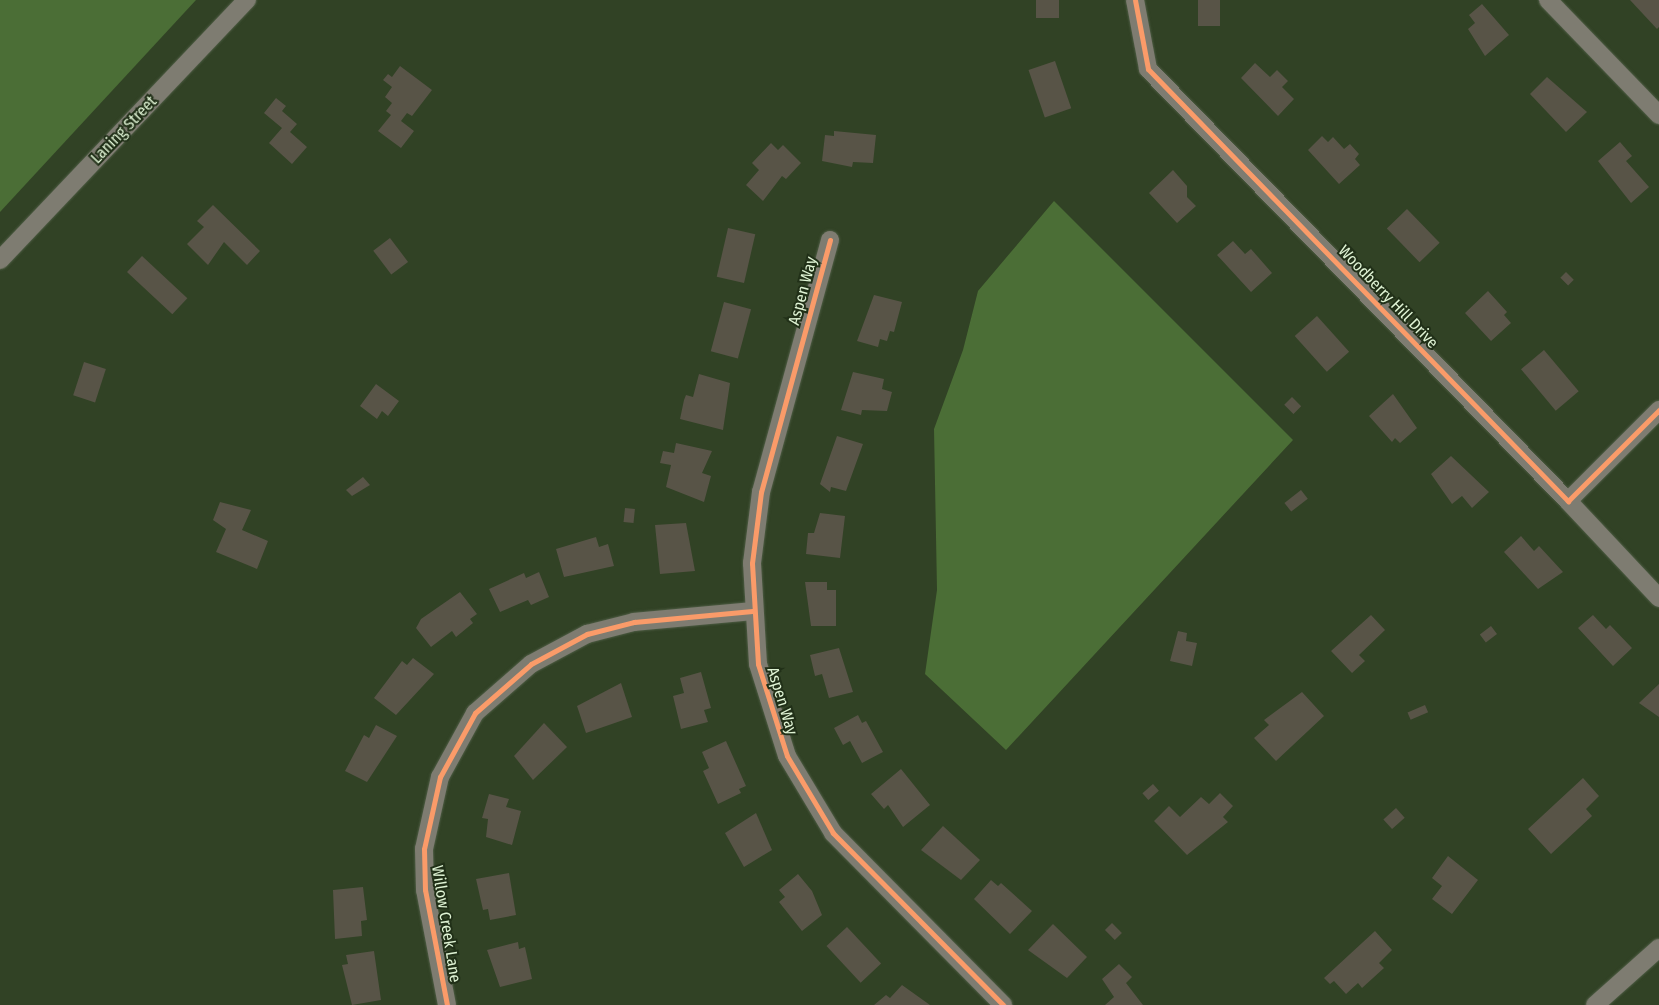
<!DOCTYPE html>
<html>
<head>
<meta charset="utf-8">
<style>
  body { margin:0 }
  #map { position:relative; width:1659px; height:1005px; overflow:hidden; background:#314225; font-family:"Fira Sans Condensed",sans-serif }
  div>[style] { position:absolute }
  .green>* { inset:0; background:#4b6e36 }
  .building>* { inset:0; background:#585447; transform-origin:0 0 }
  .roads { filter:drop-shadow(0 0 1px #4e5c44) drop-shadow(0 0 1px #4e5c44) }
  .minor>* { height:18px; margin:-9px; padding:0 9px; transform-origin:9px; border-radius:9px; background:#7e7c71 }
  .cycleway>* { height:5px; margin:-2.5px; padding:0 2.5px; transform-origin:2.5px; border-radius:2.5px; background:#fa9b69 }
  span { translate:-50% -50%; white-space:nowrap; text-align:center; line-height:1.15; -webkit-text-stroke:4px #213018; paint-order:stroke }
  .street-label { font-size:16px; color:#e0f4d5 }
</style>
</head>
<body>
<div id="map">
  <div class="green">
    <i style="clip-path:polygon(0 0,196px 0,0 212px)"></i>
    <i style="clip-path:polygon(1054px 201px,1293px 440px,1006px 750px,925px 674px,937px 590px,934px 429px,963px 350px,978px 291px)"></i>
  </div>
  <div class="building">
    <i style="left:1036px;top:0;width:23px;height:18px"></i>
    <i style="left:1198px;top:0;width:22px;height:26px"></i>
    <i style="clip-path:polygon(1630px 0,1659px 0,1659px 27px,1657px 29px)"></i>
    <i style="clip-path:polygon(1482px 4px,1509px 35px,1485px 56px,1468px 29px,1475px 23px,1469px 15px)"></i>
    <i style="left:1055px;top:61px;width:50px;height:28px;rotate:71deg"></i>
    <i style="clip-path:polygon(1255px 63px,1270px 77px,1277px 70px,1288px 81px,1282px 87px,1294px 99px,1278px 116px,1241px 78px)"></i>
    <i style="clip-path:polygon(400px 66px,432px 90px,412px 116px,407px 113px,401px 121px,414px 131px,401px 148px,378px 131px,391px 115px,386px 111px,392px 103px,385px 97px,392px 87px,383px 80px,388px 74px,392px 77px)"></i>
    <i style="clip-path:polygon(1547px 77px,1587px 112px,1566px 132px,1530px 94px)"></i>
    <i style="clip-path:polygon(276px 98px,286px 106px,282px 111px,297px 124px,290px 132px,307px 147px,292px 164px,269px 143px,282px 128px,264px 113px)"></i>
    <i style="clip-path:polygon(834px 131px,876px 135px,873px 163px,853px 162px,852px 167px,822px 161px,825px 135px,834px 136px)"></i>
    <i style="clip-path:polygon(1322px 136px,1328px 142px,1333px 137px,1344px 149px,1350px 144px,1359px 154px,1355px 159px,1360px 165px,1339px 184px,1308px 150px)"></i>
    <i style="clip-path:polygon(1620px 142px,1632px 156px,1626px 161px,1649px 187px,1631px 203px,1598px 161px)"></i>
    <i style="clip-path:polygon(771px 143px,778px 150px,783px 145px,801px 163px,786px 179px,782px 176px,763px 201px,746px 185px,759px 170px,752px 163px)"></i>
    <i style="clip-path:polygon(1173px 170px,1187px 186px,1187px 197px,1196px 206px,1177px 223px,1149px 193px)"></i>
    <i style="clip-path:polygon(213px 205px,260px 251px,247px 265px,224px 242px,208px 265px,187px 244px,204px 227px,197px 221px)"></i>
    <i style="left:1407px;top:209px;width:47px;height:28px;rotate:46deg"></i>
    <i style="left:728px;top:228px;width:28px;height:50px;rotate:13deg"></i>
    <i style="left:390px;top:238px;width:30px;height:21px;rotate:53deg"></i>
    <i style="clip-path:polygon(1233px 241px,1245px 254px,1251px 249px,1272px 273px,1251px 292px,1217px 255px)"></i>
    <i style="left:142px;top:256px;width:62px;height:22px;rotate:43deg"></i>
    <i style="left:1566px;top:272px;width:11px;height:8px;rotate:45deg"></i>
    <i style="clip-path:polygon(1488px 291px,1507px 312px,1504px 315px,1511px 323px,1491px 341px,1465px 313px)"></i>
    <i style="clip-path:polygon(874px 295px,902px 302px,894px 332px,890px 331px,887px 341px,880px 339px,878px 347px,857px 341px)"></i>
    <i style="left:724px;top:302px;width:28px;height:51px;rotate:15deg"></i>
    <i style="left:1317px;top:316px;width:48px;height:30px;rotate:48deg"></i>
    <i style="left:1544px;top:350px;width:54px;height:30px;rotate:50deg"></i>
    <i style="left:84px;top:362px;width:23px;height:35px;rotate:18deg"></i>
    <i style="clip-path:polygon(853px 372px,884px 379px,882px 389px,892px 392px,887px 411px,862px 410px,861px 415px,841px 410px)"></i>
    <i style="clip-path:polygon(699px 374px,730px 383px,723px 430px,680px 419px,684px 400px,686px 395px,693px 397px)"></i>
    <i style="clip-path:polygon(376px 384px,399px 401px,388px 416px,382px 411px,377px 419px,360px 406px)"></i>
    <i style="clip-path:polygon(1393px 394px,1417px 428px,1400px 443px,1395px 438px,1392px 442px,1369px 416px)"></i>
    <i style="left:1292px;top:397px;width:13px;height:11px;rotate:45deg"></i>
    <i style="clip-path:polygon(837px 436px,863px 444px,846px 491px,831px 487px,830px 492px,820px 484px)"></i>
    <i style="clip-path:polygon(676px 443px,712px 451px,702px 473px,711px 476px,704px 502px,666px 487px,671px 465px,660px 463px,663px 451px,674px 453px)"></i>
    <i style="clip-path:polygon(1451px 456px,1489px 492px,1472px 508px,1462px 496px,1452px 504px,1431px 474px)"></i>
    <i style="clip-path:polygon(363px 477px,370px 485px,352px 496px,346px 490px)"></i>
    <i style="left:1301px;top:490px;width:11px;height:21px;rotate:52deg"></i>
    <i style="clip-path:polygon(220px 502px,251px 510px,242px 530px,268px 541px,257px 569px,216px 552px,226px 529px,213px 520px)"></i>
    <i style="left:625px;top:508px;width:10px;height:14px;rotate:6deg"></i>
    <i style="clip-path:polygon(820px 513px,845px 516px,840px 558px,806px 554px,808px 533px,814px 533px)"></i>
    <i style="clip-path:polygon(686px 523px,695px 571px,660px 574px,655px 525px)"></i>
    <i style="clip-path:polygon(1521px 536px,1534px 551px,1539px 546px,1563px 572px,1538px 589px,1504px 552px)"></i>
    <i style="clip-path:polygon(596px 537px,599px 547px,608px 544px,614px 566px,564px 577px,556px 549px)"></i>
    <i style="clip-path:polygon(539px 572px,549px 597px,531px 605px,528px 600px,500px 612px,489px 589px,524px 573px,526px 578px)"></i>
    <i style="clip-path:polygon(805px 582px,827px 582px,827px 590px,836px 590px,836px 626px,811px 626px)"></i>
    <i style="clip-path:polygon(460px 592px,477px 614px,470px 619px,473px 623px,456px 637px,452px 631px,431px 647px,416px 628px,421px 619px)"></i>
    <i style="clip-path:polygon(1371px 615px,1385px 630px,1359px 655px,1365px 661px,1352px 673px,1331px 651px)"></i>
    <i style="clip-path:polygon(1593px 615px,1606px 629px,1610px 625px,1632px 648px,1613px 666px,1578px 628px)"></i>
    <i style="left:1491px;top:626px;width:10px;height:14px;rotate:53deg"></i>
    <i style="clip-path:polygon(1178px 631px,1187px 633px,1186px 641px,1197px 643px,1192px 666px,1170px 661px)"></i>
    <i style="clip-path:polygon(839px 648px,853px 692px,829px 698px,822px 674px,815px 676px,810px 655px)"></i>
    <i style="clip-path:polygon(413px 658px,434px 674px,396px 715px,374px 698px,402px 661px,407px 665px)"></i>
    <i style="clip-path:polygon(701px 672px,711px 708px,704px 710px,708px 722px,681px 729px,673px 696px,684px 693px,680px 678px)"></i>
    <i style="clip-path:polygon(621px 683px,632px 717px,586px 733px,577px 706px)"></i>
    <i style="clip-path:polygon(1659px 684px,1659px 717px,1639px 703px)"></i>
    <i style="clip-path:polygon(1302px 692px,1324px 716px,1276px 761px,1254px 738px,1269px 725px,1264px 720px)"></i>
    <i style="left:1425px;top:705px;width:8px;height:19px;rotate:67deg"></i>
    <i style="clip-path:polygon(858px 715px,862px 723px,866px 721px,883px 752px,862px 763px,850px 741px,843px 745px,834px 728px)"></i>
    <i style="clip-path:polygon(544px 723px,567px 747px,533px 780px,514px 756px)"></i>
    <i style="clip-path:polygon(376px 725px,397px 736px,367px 782px,345px 771px,364px 735px,369px 738px)"></i>
    <i style="clip-path:polygon(726px 741px,746px 786px,739px 789px,741px 793px,718px 804px,703px 771px,709px 768px,702px 752px)"></i>
    <i style="clip-path:polygon(901px 769px,930px 805px,903px 827px,888px 805px,884px 809px,871px 794px)"></i>
    <i style="clip-path:polygon(1583px 778px,1599px 796px,1586px 809px,1592px 816px,1551px 854px,1528px 829px)"></i>
    <i style="left:1153px;top:784px;width:9px;height:14px;rotate:49deg"></i>
    <i style="clip-path:polygon(1220px 793px,1233px 806px,1223px 817px,1228px 822px,1187px 855px,1154px 821px,1169px 806px,1180px 817px,1201px 797px,1209px 804px)"></i>
    <i style="clip-path:polygon(489px 794px,509px 799px,506px 807px,521px 811px,512px 845px,486px 837px,488px 819px,482px 818px)"></i>
    <i style="left:1396px;top:808px;width:13px;height:17px;rotate:48deg"></i>
    <i style="clip-path:polygon(756px 813px,772px 850px,744px 867px,725px 833px)"></i>
    <i style="clip-path:polygon(943px 826px,980px 860px,961px 880px,921px 850px)"></i>
    <i style="clip-path:polygon(1448px 856px,1478px 880px,1452px 914px,1432px 899px,1442px 886px,1432px 878px)"></i>
    <i style="clip-path:polygon(509px 873px,516px 915px,490px 920px,488px 909px,483px 910px,476px 879px)"></i>
    <i style="clip-path:polygon(798px 874px,812px 891px,822px 915px,802px 931px,779px 902px,785px 897px,779px 890px)"></i>
    <i style="clip-path:polygon(991px 880px,998px 886px,1001px 883px,1032px 911px,1010px 934px,974px 899px)"></i>
    <i style="clip-path:polygon(363px 887px,367px 920px,361px 921px,362px 936px,335px 939px,333px 890px)"></i>
    <i style="left:1112px;top:923px;width:14px;height:10px;rotate:45deg"></i>
    <i style="clip-path:polygon(1053px 924px,1087px 957px,1067px 978px,1028px 950px)"></i>
    <i style="left:847px;top:927px;width:50px;height:28px;rotate:47deg"></i>
    <i style="clip-path:polygon(1375px 931px,1392px 950px,1379px 963px,1384px 968px,1362px 988px,1358px 983px,1346px 994px,1334px 981px,1330px 984px,1324px 978px)"></i>
    <i style="clip-path:polygon(518px 942px,519px 949px,525px 947px,532px 979px,500px 987px,487px 950px)"></i>
    <i style="clip-path:polygon(374px 951px,381px 1000px,352px 1005px,342px 965px,348px 964px,346px 955px)"></i>
    <i style="clip-path:polygon(1119px 964px,1132px 977px,1126px 983px,1143px 1005px,1105px 1005px,1114px 997px,1102px 979px)"></i>
    <i style="clip-path:polygon(902px 985px,930px 1005px,874px 1005px,886px 995px,890px 998px)"></i>
  </div>
  <div class="roads">
    <div class="minor">
      <i style="left:1135px;top:0;width:70px;rotate:79.3deg"></i>
      <i style="left:1148px;top:69px;width:603px;rotate:45.81deg"></i>
      <i style="left:1568px;top:501px;width:129px;rotate:-45deg"></i>
      <i style="left:1548px;top:0;width:160px;rotate:46deg"></i>
      <i style="left:830px;top:240px;width:261px;rotate:105.3deg"></i>
      <i style="left:761px;top:492px;width:72px;rotate:97.2deg"></i>
      <i style="left:752px;top:563px;width:101px;rotate:86.6deg"></i>
      <i style="left:758px;top:664px;width:96px;rotate:72.5deg"></i>
      <i style="left:787px;top:756px;width:90px;rotate:59.1deg"></i>
      <i style="left:833px;top:833px;width:242px;rotate:45.3deg"></i>
      <i style="left:0;top:260px;width:359px;rotate:-46.5deg"></i>
      <i style="left:1568px;top:501px;width:133px;rotate:46.8deg"></i>
      <i style="left:447px;top:1005px;width:117px;rotate:-100.8deg"></i>
      <i style="left:425px;top:890px;width:41px;rotate:-91.4deg"></i>
      <i style="left:424px;top:849px;width:74px;rotate:-77.5deg"></i>
      <i style="left:440px;top:777px;width:73px;rotate:-61.3deg"></i>
      <i style="left:475px;top:713px;width:74px;rotate:-41.2deg"></i>
      <i style="left:531px;top:664px;width:64px;rotate:-28.2deg"></i>
      <i style="left:587px;top:634px;width:49px;rotate:-14.3deg"></i>
      <i style="left:634px;top:622px;width:119px;rotate:-5.3deg"></i>
      <i style="left:1595px;top:1005px;width:86px;rotate:-41.7deg"></i>
    </div>
  </div>
  <div class="cycleway">
    <i style="left:1135px;top:0;width:70px;rotate:79.3deg"></i>
    <i style="left:1148px;top:69px;width:603px;rotate:45.81deg"></i>
    <i style="left:1568px;top:501px;width:129px;rotate:-45deg"></i>
    <i style="left:830px;top:240px;width:261px;rotate:105.3deg"></i>
    <i style="left:761px;top:492px;width:72px;rotate:97.2deg"></i>
    <i style="left:752px;top:563px;width:101px;rotate:86.6deg"></i>
    <i style="left:758px;top:664px;width:96px;rotate:72.5deg"></i>
    <i style="left:787px;top:756px;width:90px;rotate:59.1deg"></i>
    <i style="left:833px;top:833px;width:242px;rotate:45.3deg"></i>
    <i style="left:447px;top:1005px;width:117px;rotate:-100.8deg"></i>
    <i style="left:425px;top:890px;width:41px;rotate:-91.4deg"></i>
    <i style="left:424px;top:849px;width:74px;rotate:-77.5deg"></i>
    <i style="left:440px;top:777px;width:73px;rotate:-61.3deg"></i>
    <i style="left:475px;top:713px;width:74px;rotate:-41.2deg"></i>
    <i style="left:531px;top:664px;width:64px;rotate:-28.2deg"></i>
    <i style="left:587px;top:634px;width:49px;rotate:-14.3deg"></i>
    <i style="left:634px;top:622px;width:119px;rotate:-5.3deg"></i>
  </div>
  <div class="street-label">
    <span style="left:124px;top:130px;rotate:-46deg">Laning Street</span>
    <span style="left:803px;top:291px;rotate:-75deg">Aspen Way</span>
    <span style="left:1388px;top:297px;rotate:46deg">Woodberry Hill Drive</span>
    <span style="left:782px;top:701px;rotate:73deg">Aspen Way</span>
    <span style="left:446px;top:924px;rotate:81deg">Willow Creek Lane</span>
  </div>
</div>
</body>
</html>
